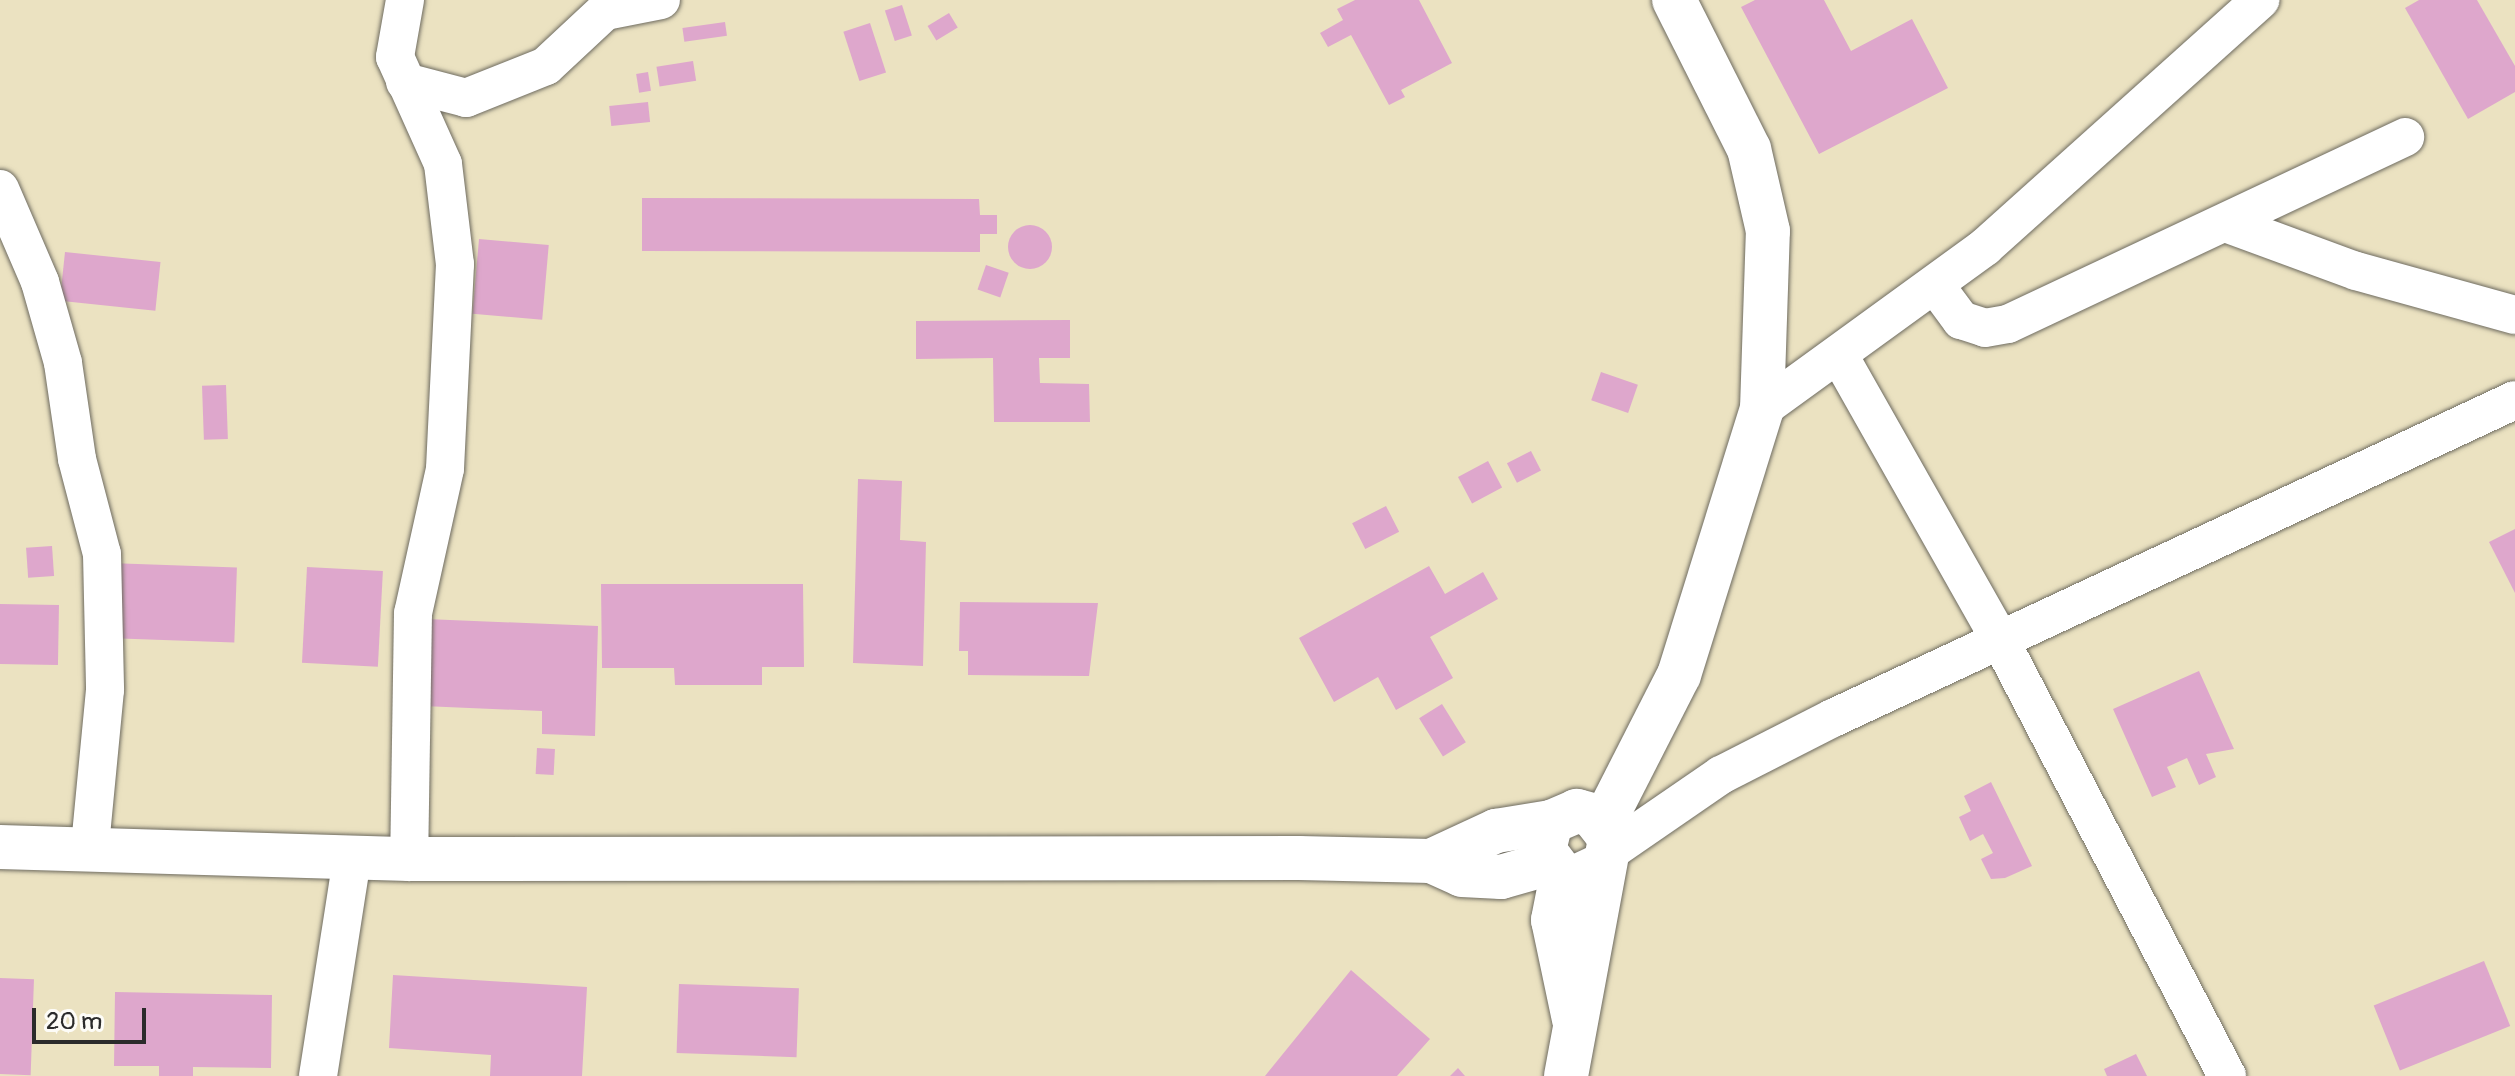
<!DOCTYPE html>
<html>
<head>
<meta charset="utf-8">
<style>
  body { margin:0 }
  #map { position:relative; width:2515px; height:1076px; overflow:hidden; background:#ebe2c1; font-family:Pangolin,sans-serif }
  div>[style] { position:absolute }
  .building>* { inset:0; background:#dea7cc; transform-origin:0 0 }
  .round { border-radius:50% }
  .roads { filter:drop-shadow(0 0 2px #6e6b60) drop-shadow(0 0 2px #6e6b60) }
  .street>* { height:38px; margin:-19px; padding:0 19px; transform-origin:19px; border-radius:19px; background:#fff }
  .secondary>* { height:44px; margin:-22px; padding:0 22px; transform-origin:22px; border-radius:22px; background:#fff }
  .highway>* { height:44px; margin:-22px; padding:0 22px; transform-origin:22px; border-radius:22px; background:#fff }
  span { translate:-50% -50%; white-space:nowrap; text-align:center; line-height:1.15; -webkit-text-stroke:6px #fdfcf7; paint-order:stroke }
  .scale { position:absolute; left:32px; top:1008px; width:114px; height:36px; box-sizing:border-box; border:4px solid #2b2b2b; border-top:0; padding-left:10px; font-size:24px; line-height:28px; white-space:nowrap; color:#2b2b2b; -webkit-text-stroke:6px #fdfcf7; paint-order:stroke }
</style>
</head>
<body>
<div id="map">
  <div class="building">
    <i style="clip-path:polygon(1355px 0,1419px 0,1452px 63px,1401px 90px,1405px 97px,1389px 105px,1351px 35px,1328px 47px,1320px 33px,1343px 20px,1337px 9px)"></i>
    <i style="clip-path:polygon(1755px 0,1824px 0,1851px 51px,1912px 19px,1948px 88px,1819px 154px,1741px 7px)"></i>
    <i style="clip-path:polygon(2419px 0,2477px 0,2515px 66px,2515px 92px,2468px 119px,2405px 8px)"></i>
    <i style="left:902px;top:5px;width:32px;height:18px;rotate:72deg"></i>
    <i style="left:949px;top:13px;width:17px;height:25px;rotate:59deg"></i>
    <i style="left:725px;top:22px;width:14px;height:43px;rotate:82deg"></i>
    <i style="left:870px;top:23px;width:52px;height:28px;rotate:72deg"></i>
    <i style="left:693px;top:61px;width:20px;height:37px;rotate:81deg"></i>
    <i style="left:648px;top:72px;width:19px;height:12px;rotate:81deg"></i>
    <i style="left:648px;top:102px;width:20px;height:39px;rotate:84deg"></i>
    <i style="clip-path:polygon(642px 198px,979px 199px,980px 215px,997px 215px,997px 234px,980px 234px,980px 252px,642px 251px)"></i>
    <i class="round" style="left:1008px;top:225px;width:44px;height:44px"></i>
    <i style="left:479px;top:239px;width:70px;height:75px;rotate:5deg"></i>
    <i style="left:65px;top:252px;width:96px;height:49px;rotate:6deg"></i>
    <i style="left:986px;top:265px;width:24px;height:26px;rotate:19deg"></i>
    <i style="clip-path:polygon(1070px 320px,1070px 358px,1039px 358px,1040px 383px,1089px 384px,1090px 422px,994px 422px,993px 358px,916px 359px,916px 321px)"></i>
    <i style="left:1601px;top:372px;width:39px;height:30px;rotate:19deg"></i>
    <i style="left:226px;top:385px;width:54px;height:24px;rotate:88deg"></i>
    <i style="left:1531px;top:451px;width:22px;height:27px;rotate:63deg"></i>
    <i style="left:1488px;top:461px;width:30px;height:34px;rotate:62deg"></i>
    <i style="clip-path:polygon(858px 479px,902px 481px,900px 540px,926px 542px,923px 666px,853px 663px)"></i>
    <i style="left:1386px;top:506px;width:29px;height:38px;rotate:63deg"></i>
    <i style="clip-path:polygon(2515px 529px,2515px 593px,2489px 542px)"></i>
    <i style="left:52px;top:546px;width:30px;height:26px;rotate:86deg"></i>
    <i style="left:109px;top:563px;width:128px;height:75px;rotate:2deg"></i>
    <i style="clip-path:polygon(1429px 566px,1445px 594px,1483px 572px,1498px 599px,1430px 637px,1453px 678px,1396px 710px,1378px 677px,1334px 702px,1299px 638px)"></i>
    <i style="left:307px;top:567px;width:76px;height:96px;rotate:3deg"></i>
    <i style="clip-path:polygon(601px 584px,803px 584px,804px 667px,762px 667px,762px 685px,675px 685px,674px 668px,602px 668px)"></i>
    <i style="clip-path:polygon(960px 602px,1098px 603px,1089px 676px,968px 675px,968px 651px,959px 651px)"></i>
    <i style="left:0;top:604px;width:59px;height:60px;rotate:1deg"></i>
    <i style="clip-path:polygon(426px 619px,598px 626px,595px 736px,542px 734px,542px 711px,423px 706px)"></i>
    <i style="clip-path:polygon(2199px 671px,2234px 749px,2206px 754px,2216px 777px,2199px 785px,2187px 758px,2167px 767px,2176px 787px,2152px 797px,2113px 709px)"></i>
    <i style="left:1442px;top:704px;width:45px;height:27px;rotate:58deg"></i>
    <i style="left:537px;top:748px;width:18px;height:26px;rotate:3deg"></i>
    <i style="clip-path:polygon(1991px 782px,2032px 866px,2005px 878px,1991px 879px,1981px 859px,1993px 853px,1983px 834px,1970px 841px,1959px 817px,1971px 811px,1964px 796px)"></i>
    <i style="left:2484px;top:961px;width:70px;height:119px;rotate:68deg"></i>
    <i style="clip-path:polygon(1351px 970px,1430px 1039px,1397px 1076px,1265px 1076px)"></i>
    <i style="clip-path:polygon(393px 975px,587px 987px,582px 1076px,490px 1076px,491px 1055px,389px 1048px)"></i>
    <i style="left:0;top:978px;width:34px;height:96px;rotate:2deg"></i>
    <i style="left:679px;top:984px;width:120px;height:69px;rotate:2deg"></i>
    <i style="clip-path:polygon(115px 992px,272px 995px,271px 1068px,193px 1067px,193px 1076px,159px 1076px,159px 1066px,114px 1066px)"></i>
    <i style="clip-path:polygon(2136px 1054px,2147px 1076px,2107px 1076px,2104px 1069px)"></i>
    <i style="clip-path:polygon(1458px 1068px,1465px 1076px,1450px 1076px)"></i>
  </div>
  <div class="roads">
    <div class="street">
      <i style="left:405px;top:0;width:58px;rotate:100deg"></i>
      <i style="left:395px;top:57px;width:117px;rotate:65.8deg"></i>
      <i style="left:443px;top:164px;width:101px;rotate:83.2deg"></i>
      <i style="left:455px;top:264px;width:205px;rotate:92.8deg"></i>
      <i style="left:445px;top:469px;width:148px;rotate:102.5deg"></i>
      <i style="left:413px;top:613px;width:246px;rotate:90.9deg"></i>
      <i style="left:405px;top:82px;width:63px;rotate:14.7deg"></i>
      <i style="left:466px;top:98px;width:86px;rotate:-21.8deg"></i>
      <i style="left:546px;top:66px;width:81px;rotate:-43deg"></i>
      <i style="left:605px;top:11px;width:57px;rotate:-11.1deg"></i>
      <i style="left:0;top:189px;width:101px;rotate:66.7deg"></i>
      <i style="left:40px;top:282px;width:84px;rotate:74.1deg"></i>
      <i style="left:63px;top:363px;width:97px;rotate:81.7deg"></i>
      <i style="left:77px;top:459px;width:98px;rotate:75.3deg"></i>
      <i style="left:102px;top:554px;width:136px;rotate:88.7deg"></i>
      <i style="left:105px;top:690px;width:158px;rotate:95.5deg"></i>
      <i style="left:2228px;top:224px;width:136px;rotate:20.2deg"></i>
      <i style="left:2356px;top:271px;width:165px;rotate:15.5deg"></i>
      <i style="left:1935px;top:285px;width:44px;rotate:53.4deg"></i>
      <i style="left:1961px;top:320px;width:25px;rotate:18deg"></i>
      <i style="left:1985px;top:328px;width:23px;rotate:-10deg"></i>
      <i style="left:2008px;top:324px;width:439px;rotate:-25.2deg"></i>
      <i style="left:1840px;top:357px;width:321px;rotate:60.5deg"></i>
      <i style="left:1998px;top:636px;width:496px;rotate:62.5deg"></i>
      <i style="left:1762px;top:409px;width:276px;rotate:-36deg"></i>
      <i style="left:1985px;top:247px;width:370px;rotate:-41.9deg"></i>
      <i style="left:1609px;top:852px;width:136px;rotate:-34.5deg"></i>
      <i style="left:1721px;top:775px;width:126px;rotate:-27deg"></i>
      <i style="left:1833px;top:718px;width:752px;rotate:-25deg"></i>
      <i style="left:318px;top:1076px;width:221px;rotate:-81.1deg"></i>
    </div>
    <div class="secondary">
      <i style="left:0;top:847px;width:409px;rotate:1.7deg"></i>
      <i style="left:409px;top:859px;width:890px;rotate:-0.06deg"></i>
      <i style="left:1299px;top:858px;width:132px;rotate:1.3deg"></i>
      <i style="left:1431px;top:861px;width:34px;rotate:24deg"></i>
      <i style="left:1462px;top:875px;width:39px;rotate:3deg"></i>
      <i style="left:1501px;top:877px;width:51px;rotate:-15.9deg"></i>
      <i style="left:1431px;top:861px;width:72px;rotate:-24.8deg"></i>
      <i style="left:1496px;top:831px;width:56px;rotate:-9.3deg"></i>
    </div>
    <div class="highway">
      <i style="left:1603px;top:824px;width:167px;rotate:-63deg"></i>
      <i style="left:1679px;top:675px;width:279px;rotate:-72.7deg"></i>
      <i style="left:1762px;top:409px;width:178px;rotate:-88.1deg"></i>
      <i style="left:1768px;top:231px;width:84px;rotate:-103deg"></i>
      <i style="left:1749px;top:149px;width:167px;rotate:-116.7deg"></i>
      <i style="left:1562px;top:874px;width:47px;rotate:101.1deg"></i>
      <i style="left:1553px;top:920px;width:102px;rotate:78.1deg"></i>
      <i style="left:1566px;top:1076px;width:242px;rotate:-79.5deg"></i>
      <i style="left:1610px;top:838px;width:29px;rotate:-128deg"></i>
      <i style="left:1592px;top:815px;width:16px;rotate:-165deg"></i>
      <i style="left:1577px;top:811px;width:28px;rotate:157deg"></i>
      <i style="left:1551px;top:822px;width:29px;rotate:104deg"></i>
      <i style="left:1544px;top:850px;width:30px;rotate:53deg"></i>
      <i style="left:1562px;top:874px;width:14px;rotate:12deg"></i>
      <i style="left:1576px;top:877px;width:29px;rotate:-25deg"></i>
    </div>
  </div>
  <div class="scale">20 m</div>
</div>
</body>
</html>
